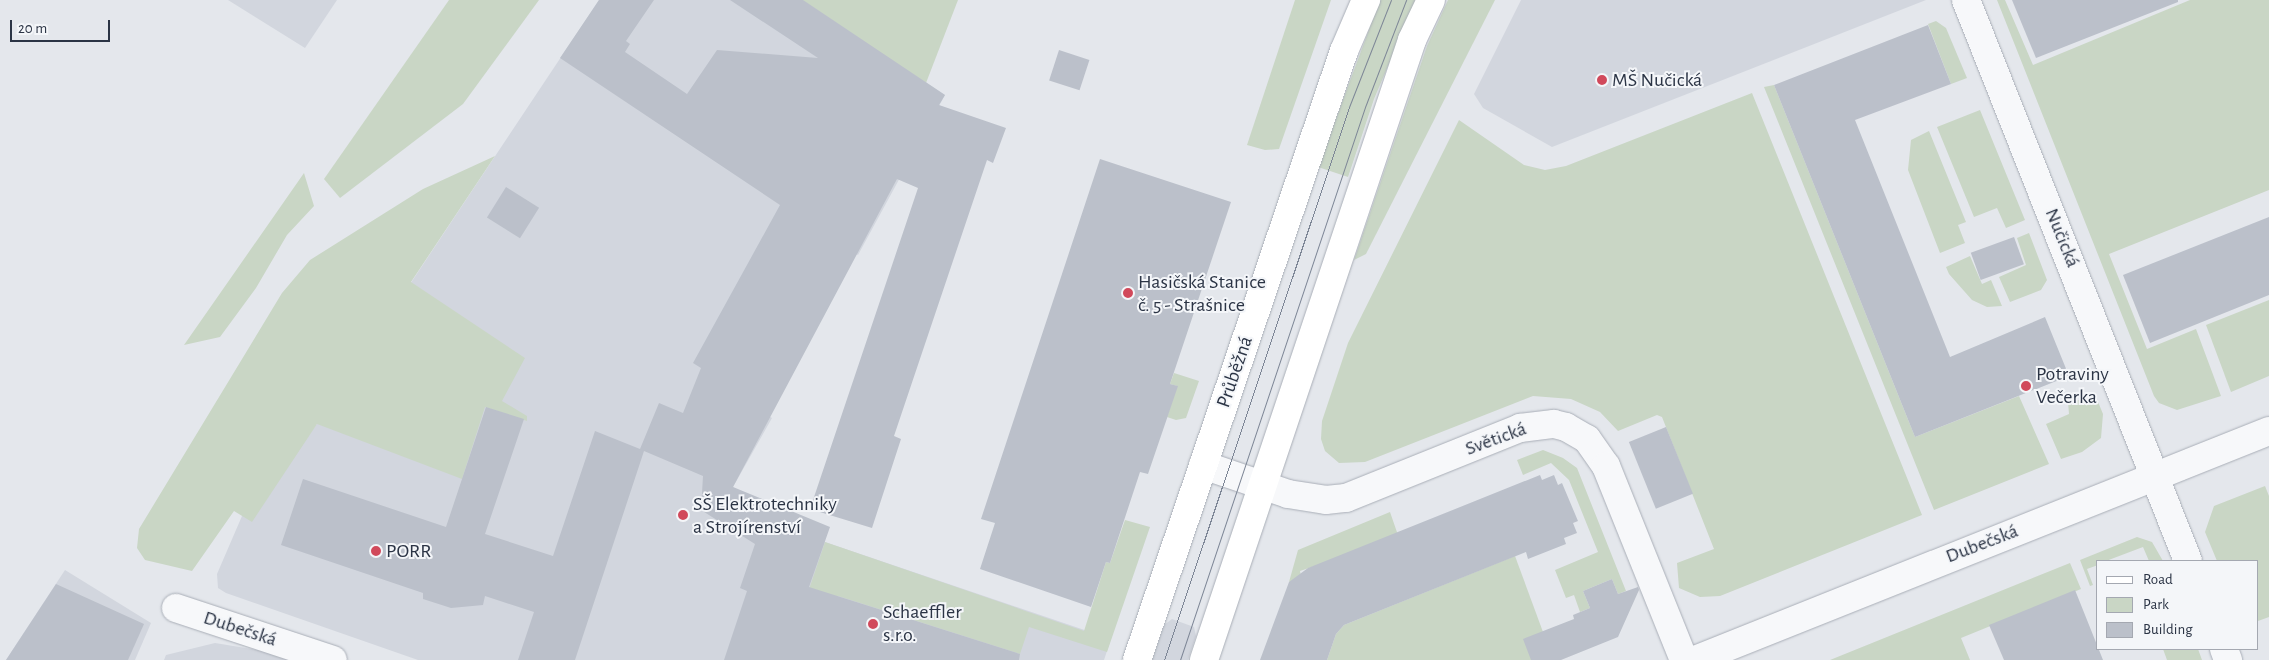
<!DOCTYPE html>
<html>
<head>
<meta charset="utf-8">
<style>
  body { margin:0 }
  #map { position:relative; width:2269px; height:660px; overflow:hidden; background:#e4e7ec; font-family:"Alegreya Sans",sans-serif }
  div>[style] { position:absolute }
  .built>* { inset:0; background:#d2d6de }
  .green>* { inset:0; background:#c9d6c5 }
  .building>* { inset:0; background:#bbc0ca; transform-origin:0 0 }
  .roads { filter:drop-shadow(0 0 1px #a9aeb7) drop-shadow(0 0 1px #a9aeb7) }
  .minor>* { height:28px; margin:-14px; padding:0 14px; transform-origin:14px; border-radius:14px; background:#f7f8fa }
  .secondary>* { height:28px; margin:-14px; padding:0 14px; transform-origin:14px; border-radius:14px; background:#fff }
  .tram>* { height:1px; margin:-0.5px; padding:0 0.5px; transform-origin:0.5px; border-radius:0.5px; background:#7d8696 }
  .dots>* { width:14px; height:14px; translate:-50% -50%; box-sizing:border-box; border:2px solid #f4f6f9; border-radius:50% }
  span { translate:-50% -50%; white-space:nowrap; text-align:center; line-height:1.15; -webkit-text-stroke:4px #f4f6f9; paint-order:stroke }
  .poi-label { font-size:20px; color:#2b3445 }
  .left { translate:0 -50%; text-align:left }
  .street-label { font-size:20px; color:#2b3445 }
  .legend { position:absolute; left:2096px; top:560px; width:162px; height:90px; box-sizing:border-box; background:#f4f6f9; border:1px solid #a4a8b1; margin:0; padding:6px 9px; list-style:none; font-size:15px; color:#2b3445 }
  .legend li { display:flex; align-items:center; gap:10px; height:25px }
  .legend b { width:25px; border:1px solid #a4a8b1 }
  .scale { position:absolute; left:10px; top:20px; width:100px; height:22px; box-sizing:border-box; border:2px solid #2b3445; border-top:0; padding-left:6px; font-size:15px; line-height:18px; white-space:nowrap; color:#2b3445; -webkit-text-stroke:4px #f4f6f9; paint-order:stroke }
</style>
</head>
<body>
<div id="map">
  <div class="built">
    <i style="clip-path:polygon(228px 0,337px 0,305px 48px)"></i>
    <i style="clip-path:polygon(599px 0,802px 0,945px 95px,858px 255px,824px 234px,737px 395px,772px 418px,733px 487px,825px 542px,1111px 639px,1104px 660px,418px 660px,226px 593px,218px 588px,217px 574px,242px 516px,317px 424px)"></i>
    <i style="clip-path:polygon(1521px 0,1926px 0,1552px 147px,1483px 108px,1474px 94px)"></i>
    <i style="clip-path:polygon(65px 570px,151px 623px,135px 660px,6px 660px)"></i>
    <i style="clip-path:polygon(1172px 619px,1194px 627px,1196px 636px,1188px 660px,1152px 660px,1164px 625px)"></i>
    <i style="clip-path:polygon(215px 643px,258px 650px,289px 660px,164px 660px,166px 655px)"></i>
  </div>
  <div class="green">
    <i style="clip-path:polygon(449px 0,539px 0,463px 104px,340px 198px,324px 179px)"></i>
    <i style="clip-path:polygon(802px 0,958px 0,926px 83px)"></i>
    <i style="clip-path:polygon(1295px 0,1331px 0,1279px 149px,1265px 150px,1247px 145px)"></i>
    <i style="clip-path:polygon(1380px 0,1416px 0,1374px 99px,1348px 177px,1318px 167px)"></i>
    <i style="clip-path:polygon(1448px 0,1495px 0,1366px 254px,1354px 260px,1427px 46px)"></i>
    <i style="clip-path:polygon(1997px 0,2005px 0,2033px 65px,2190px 0,2269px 0,2269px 190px,2109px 254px,2147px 349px,2196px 329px,2221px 396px,2177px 410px,2159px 403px,2154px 396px)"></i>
    <i style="clip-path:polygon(1936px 21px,1946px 28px,1967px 78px,1951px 84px,1928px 24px)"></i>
    <i style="clip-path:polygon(1774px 85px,1915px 437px,2019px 396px,2049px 464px,1934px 510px,1764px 87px)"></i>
    <i style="clip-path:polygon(1752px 93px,1922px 515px,1720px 596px,1700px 597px,1679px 588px,1677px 563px,1714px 549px,1662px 417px,1657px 415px,1618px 431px,1600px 412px,1571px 399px,1533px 396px,1365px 462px,1339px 463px,1325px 451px,1321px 439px,1322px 421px,1348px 343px,1459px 120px,1524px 165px,1545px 170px,1566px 166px)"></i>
    <i style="clip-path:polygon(1980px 110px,2025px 220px,2006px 228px,1997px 208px,1974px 217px,1937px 127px)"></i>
    <i style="clip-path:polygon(1929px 131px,1966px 222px,1958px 225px,1965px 243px,1940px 253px,1908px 170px,1911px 140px)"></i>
    <i style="clip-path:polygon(495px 156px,411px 282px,525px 358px,502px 401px,527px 416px,527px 421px,485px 407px,462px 479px,317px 424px,252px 522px,234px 511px,192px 571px,145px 560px,137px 548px,139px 529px,282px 293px,310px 260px,423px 189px)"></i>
    <i style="clip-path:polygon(304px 173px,314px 206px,287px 235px,256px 288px,220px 337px,184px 345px)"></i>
    <i style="clip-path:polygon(2029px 233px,2047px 280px,2041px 290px,2010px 302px,1999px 277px,2026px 265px,2017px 238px)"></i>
    <i style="clip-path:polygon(1970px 256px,1982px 284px,1991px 280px,2002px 306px,1987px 307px,1972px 300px,1949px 274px,1946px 267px)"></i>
    <i style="clip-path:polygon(2269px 300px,2269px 376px,2231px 392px,2206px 325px)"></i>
    <i style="clip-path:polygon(1174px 373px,1199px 381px,1186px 418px,1176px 420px,1167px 417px,1177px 386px,1170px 384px)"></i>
    <i style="clip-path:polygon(2096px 397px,2103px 414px,2101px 438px,2082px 452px,2061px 459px,2046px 424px,2069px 414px,2068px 402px)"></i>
    <i style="clip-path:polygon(1543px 450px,1563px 458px,1577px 468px,1626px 591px,1618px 594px,1612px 579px,1583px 591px,1590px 608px,1580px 612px,1574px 595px,1566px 598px,1555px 570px,1598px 552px,1569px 480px,1551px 463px,1523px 475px,1517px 460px)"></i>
    <i style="clip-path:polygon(2265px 486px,2269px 496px,2269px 617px,2258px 621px,2258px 561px,2217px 561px,2205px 532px,2214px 506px)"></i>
    <i style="clip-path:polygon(1390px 512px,1399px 538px,1300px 571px,1301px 576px,1289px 582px,1298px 550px)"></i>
    <i style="clip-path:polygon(1125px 520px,1150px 527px,1107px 652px,1029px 627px,1020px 654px,838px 596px,827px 602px,785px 660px,825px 542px,1084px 631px,1106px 562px,1110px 563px)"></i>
    <i style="clip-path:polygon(2137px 537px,2152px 542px,2163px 561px,2149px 561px,2143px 547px,2106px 561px,2098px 561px,2098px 565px,2087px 569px,2093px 585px,2090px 586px,2080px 560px)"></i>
    <i style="clip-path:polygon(1515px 556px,1543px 632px,1531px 660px,1327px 660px,1336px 634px,1344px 625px)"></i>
    <i style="clip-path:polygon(2070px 563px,2081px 589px,1961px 638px,1970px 660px,1830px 660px)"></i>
    <i style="clip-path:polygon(2163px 649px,2198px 649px,2202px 660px,2167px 660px)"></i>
  </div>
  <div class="building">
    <i style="clip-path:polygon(599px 0,654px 0,626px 41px,630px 44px,625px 52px,687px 94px,717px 50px,818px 58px,730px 0,803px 0,945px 95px,939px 105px,1006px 128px,993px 163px,987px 160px,894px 436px,901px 439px,872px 528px,810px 509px,918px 188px,897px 179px,733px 487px,830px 527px,809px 587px,1020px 654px,1019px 660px,724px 660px,747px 591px,740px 588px,755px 544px,701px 510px,703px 476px,644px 451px,575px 660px,518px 660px,534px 612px,485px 596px,483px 605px,451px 608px,423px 599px,423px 593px,281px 545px,303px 479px,446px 527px,486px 407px,524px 419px,485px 534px,553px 556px,595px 431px,640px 449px,659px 403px,683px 413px,701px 368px,693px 363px,780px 205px,560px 58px)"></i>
    <i style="clip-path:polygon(2012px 0,2178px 0,2178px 2px,2036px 58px)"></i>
    <i style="clip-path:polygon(1928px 25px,1951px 84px,1855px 120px,1950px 357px,2045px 317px,2069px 376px,1915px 437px,1774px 85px)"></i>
    <i style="left:1059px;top:50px;width:32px;height:32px;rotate:18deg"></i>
    <i style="clip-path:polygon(1100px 159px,1231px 202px,1170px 384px,1178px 386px,1148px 474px,1140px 472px,1110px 563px,1106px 562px,1091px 607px,980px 569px,995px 523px,981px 519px)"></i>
    <i style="left:506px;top:187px;width:39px;height:36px;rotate:32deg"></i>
    <i style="clip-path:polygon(2269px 217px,2269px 295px,2150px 343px,2123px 275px)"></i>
    <i style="left:2014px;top:237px;width:29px;height:46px;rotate:70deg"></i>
    <i style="left:1666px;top:427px;width:72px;height:40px;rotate:68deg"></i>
    <i style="clip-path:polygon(1540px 475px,1542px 480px,1554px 475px,1558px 485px,1562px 483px,1578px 521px,1573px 523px,1577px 533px,1564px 538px,1566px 544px,1528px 559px,1526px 552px,1344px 625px,1336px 634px,1327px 660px,1260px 660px,1289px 582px,1308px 568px)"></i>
    <i style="clip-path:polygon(1612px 579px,1618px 594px,1638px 587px,1639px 590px,1618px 637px,1561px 660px,1531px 660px,1523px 639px,1574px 619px,1573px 615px,1590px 608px,1583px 591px)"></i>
    <i style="clip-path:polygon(56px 584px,144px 624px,128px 660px,6px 660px)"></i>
    <i style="clip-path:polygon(2075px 590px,2103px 660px,2004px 660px,1989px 625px)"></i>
  </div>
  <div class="roads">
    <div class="minor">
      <i style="left:1966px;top:0;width:603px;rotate:68.41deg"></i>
      <i style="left:1203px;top:465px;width:90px;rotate:18.8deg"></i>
      <i style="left:1288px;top:494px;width:38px;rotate:9deg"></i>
      <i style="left:1326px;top:500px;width:20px;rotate:-6deg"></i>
      <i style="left:1346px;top:498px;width:188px;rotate:-21.9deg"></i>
      <i style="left:1520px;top:428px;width:34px;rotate:-7deg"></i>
      <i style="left:1554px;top:424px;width:12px;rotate:14deg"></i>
      <i style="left:1566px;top:427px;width:24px;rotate:30deg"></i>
      <i style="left:1587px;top:439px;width:33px;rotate:55deg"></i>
      <i style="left:1606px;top:466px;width:209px;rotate:68.1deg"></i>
      <i style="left:176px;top:608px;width:165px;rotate:18.3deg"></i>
      <i style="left:2224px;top:649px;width:12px;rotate:70deg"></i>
      <i style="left:1695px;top:660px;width:618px;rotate:-21.75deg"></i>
    </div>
    <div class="secondary">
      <i style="left:1137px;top:660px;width:643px;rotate:-71.23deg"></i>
      <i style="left:1344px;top:51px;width:56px;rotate:-66.7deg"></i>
      <i style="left:1204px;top:660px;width:654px;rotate:-71.45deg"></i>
      <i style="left:1412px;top:40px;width:44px;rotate:-64.6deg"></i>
    </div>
  </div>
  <div class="tram">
    <i style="left:1164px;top:660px;width:583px;rotate:-71.5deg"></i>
    <i style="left:1349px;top:107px;width:115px;rotate:-68.6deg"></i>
    <i style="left:1180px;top:660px;width:583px;rotate:-71.5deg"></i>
    <i style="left:1365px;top:107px;width:115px;rotate:-69deg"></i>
  </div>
  <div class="dots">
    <i style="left:1602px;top:80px;background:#d1495b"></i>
    <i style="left:1128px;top:293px;background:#d1495b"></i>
    <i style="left:2026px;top:386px;background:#d1495b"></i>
    <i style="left:683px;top:515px;background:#d1495b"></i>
    <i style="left:376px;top:551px;background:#d1495b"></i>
    <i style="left:873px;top:624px;background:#d1495b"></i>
  </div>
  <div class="poi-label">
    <span class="left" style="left:1612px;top:80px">MŠ Nučická</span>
    <span class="left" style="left:1138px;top:294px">Hasičská Stanice<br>č. 5 - Strašnice</span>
    <span class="left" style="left:2036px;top:386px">Potraviny<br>Večerka</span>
    <span class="left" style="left:693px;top:516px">SŠ Elektrotechniky<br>a Strojírenství</span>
    <span class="left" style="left:386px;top:551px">PORR</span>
    <span class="left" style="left:883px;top:624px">Schaeffler<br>s.r.o.</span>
  </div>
  <div class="street-label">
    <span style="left:2062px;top:238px;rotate:68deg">Nučická</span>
    <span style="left:1235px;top:372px;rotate:-71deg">Průběžná</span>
    <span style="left:1496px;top:439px;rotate:-20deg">Světická</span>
    <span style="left:1982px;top:544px;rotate:-21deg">Dubečská</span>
    <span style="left:240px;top:629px;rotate:18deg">Dubečská</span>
  </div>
  <ul class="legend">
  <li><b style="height:6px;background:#fff"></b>Road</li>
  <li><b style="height:14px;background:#c9d6c5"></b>Park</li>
  <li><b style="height:14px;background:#bbc0ca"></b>Building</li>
  </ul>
  <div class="scale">20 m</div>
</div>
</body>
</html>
